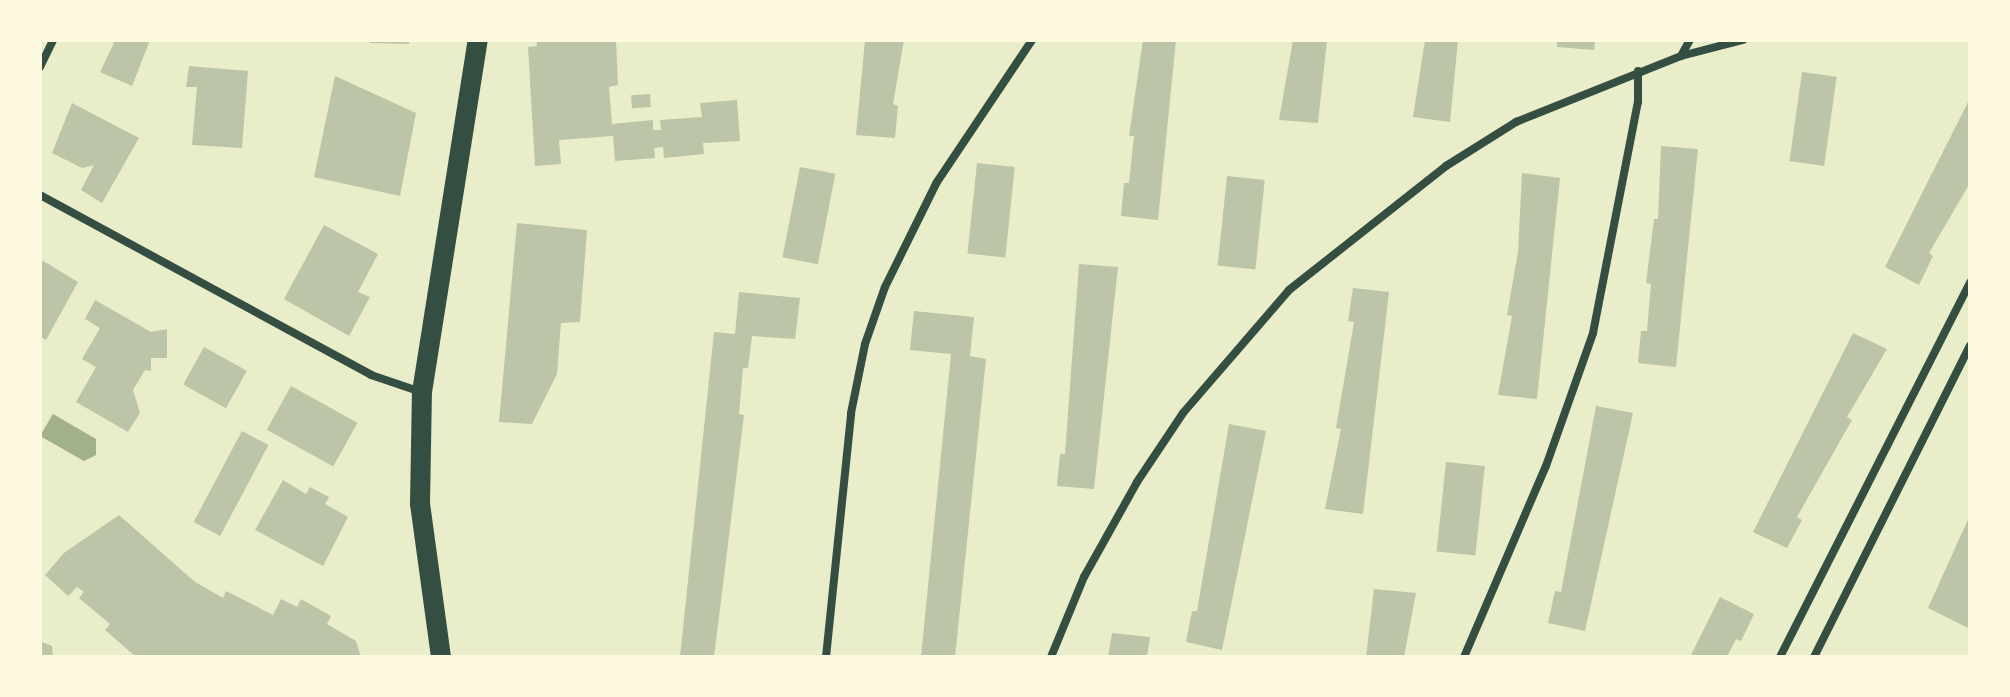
<!DOCTYPE html>
<html>
<head>
<meta charset="utf-8">
<style>
  body { margin:0 }
  #map { position:relative; width:2010px; height:697px; overflow:hidden; background:#e9edc9; font-family:"Asap Condensed",sans-serif }
  div>[style] { position:absolute }
  .water>* { inset:0; background:#a3b18a }
  .building>* { inset:0; background:#bcc5a7; transform-origin:0 0 }
  .minor>* { height:8px; margin:-4px; padding:0 4px; transform-origin:4px; border-radius:4px; background:#344e41 }
  .primary>* { height:20px; margin:-10px; padding:0 10px; transform-origin:10px; border-radius:10px; background:#344e41 }
  span { translate:-50% -50%; white-space:nowrap; text-align:center; line-height:1.15; -webkit-text-stroke:7px #fefae0; paint-order:stroke }
  .frame { position:absolute; inset:0; border:42px solid #fefae0; pointer-events:none }
</style>
</head>
<body>
<div id="map">
  <div class="water">
    <i style="clip-path:polygon(53px 414px,96px 439px,96px 455px,84px 461px,40px 436px)"></i>
  </div>
  <div class="building">
    <i style="clip-path:polygon(106px 40px,150px 40px,132px 86px,100px 72px,114px 43px)"></i>
    <i style="clip-path:polygon(370px 40px,409px 40px,409px 44px,370px 43px)"></i>
    <i style="clip-path:polygon(536px 40px,616px 40px,618px 85px,609px 87px,612px 124px,653px 120px,653px 130px,661px 130px,660px 120px,702px 117px,700px 103px,737px 100px,740px 141px,703px 143px,704px 154px,664px 158px,663px 147px,654px 148px,655px 158px,615px 161px,613px 136px,559px 140px,561px 164px,535px 166px,528px 47px,537px 46px)"></i>
    <i style="clip-path:polygon(865px 40px,904px 40px,893px 104px,898px 106px,895px 138px,856px 135px)"></i>
    <i style="clip-path:polygon(1143px 40px,1176px 40px,1158px 220px,1121px 216px,1124px 183px,1129px 183px,1134px 136px,1129px 136px)"></i>
    <i style="clip-path:polygon(1293px 40px,1327px 40px,1318px 123px,1279px 120px)"></i>
    <i style="clip-path:polygon(1425px 40px,1458px 40px,1450px 122px,1413px 117px)"></i>
    <i style="clip-path:polygon(1557px 40px,1595px 40px,1594px 50px,1557px 47px)"></i>
    <i style="clip-path:polygon(189px 66px,248px 71px,242px 148px,192px 145px,197px 87px,186px 87px)"></i>
    <i style="left:1802px;top:72px;width:35px;height:90px;rotate:8deg"></i>
    <i style="clip-path:polygon(335px 76px,416px 113px,400px 196px,314px 177px)"></i>
    <i style="left:650px;top:94px;width:13px;height:19px;rotate:86deg"></i>
    <i style="clip-path:polygon(1970px 98px,1970px 183px,1929px 253px,1933px 256px,1919px 285px,1885px 267px)"></i>
    <i style="clip-path:polygon(72px 103px,139px 138px,102px 203px,81px 190px,94px 165px,82px 168px,52px 153px)"></i>
    <i style="clip-path:polygon(1661px 146px,1698px 149px,1676px 367px,1638px 363px,1641px 331px,1647px 331px,1651px 284px,1646px 283px,1654px 219px,1658px 219px)"></i>
    <i style="left:977px;top:163px;width:38px;height:91px;rotate:6deg"></i>
    <i style="left:800px;top:167px;width:36px;height:92px;rotate:11deg"></i>
    <i style="clip-path:polygon(1522px 173px,1560px 178px,1537px 399px,1498px 395px,1512px 316px,1507px 315px,1518px 252px)"></i>
    <i style="left:1227px;top:176px;width:38px;height:90px;rotate:6deg"></i>
    <i style="clip-path:polygon(517px 223px,587px 230px,580px 322px,561px 323px,557px 374px,532px 424px,499px 422px)"></i>
    <i style="clip-path:polygon(324px 225px,378px 254px,358px 292px,370px 297px,349px 336px,284px 299px)"></i>
    <i style="clip-path:polygon(40px 259px,78px 282px,46px 340px,40px 337px)"></i>
    <i style="clip-path:polygon(1079px 264px,1118px 267px,1094px 489px,1057px 486px,1060px 454px,1065px 454px)"></i>
    <i style="clip-path:polygon(1353px 288px,1389px 292px,1363px 514px,1325px 509px,1341px 429px,1336px 428px,1354px 322px,1348px 321px)"></i>
    <i style="clip-path:polygon(739px 292px,800px 298px,795px 339px,752px 336px,748px 368px,743px 368px,739px 414px,744px 415px,714px 657px,680px 657px,714px 332px,735px 334px)"></i>
    <i style="clip-path:polygon(95px 300px,151px 332px,167px 329px,167px 358px,151px 358px,151px 371px,145px 370px,133px 390px,140px 413px,128px 432px,76px 402px,96px 367px,82px 359px,100px 328px,85px 319px)"></i>
    <i style="clip-path:polygon(914px 311px,974px 317px,970px 356px,986px 359px,955px 657px,921px 657px,951px 354px,910px 350px)"></i>
    <i style="clip-path:polygon(1853px 333px,1887px 349px,1847px 417px,1852px 420px,1797px 517px,1802px 520px,1787px 548px,1753px 532px)"></i>
    <i style="left:204px;top:347px;width:49px;height:43px;rotate:29deg"></i>
    <i style="left:291px;top:386px;width:76px;height:50px;rotate:29deg"></i>
    <i style="clip-path:polygon(1596px 406px,1633px 413px,1585px 631px,1548px 623px,1555px 591px,1561px 592px)"></i>
    <i style="clip-path:polygon(1229px 424px,1266px 431px,1222px 650px,1186px 642px,1192px 611px,1197px 611px)"></i>
    <i style="left:242px;top:431px;width:30px;height:103px;rotate:28deg"></i>
    <i style="left:1446px;top:462px;width:39px;height:90px;rotate:6deg"></i>
    <i style="clip-path:polygon(283px 480px,306px 494px,310px 487px,329px 497px,325px 504px,348px 517px,323px 566px,255px 530px)"></i>
    <i style="clip-path:polygon(119px 515px,195px 582px,223px 598px,226px 591px,273px 615px,281px 599px,297px 607px,301px 599px,331px 616px,327px 624px,356px 641px,361px 657px,136px 657px,105px 630px,110px 624px,79px 598px,84px 592px,77px 587px,68px 596px,45px 575px,64px 553px)"></i>
    <i style="clip-path:polygon(1970px 515px,1970px 629px,1928px 608px)"></i>
    <i style="clip-path:polygon(1374px 589px,1416px 593px,1404px 657px,1366px 657px)"></i>
    <i style="clip-path:polygon(1720px 597px,1754px 614px,1741px 641px,1736px 639px,1727px 657px,1690px 657px)"></i>
    <i style="clip-path:polygon(1112px 633px,1150px 637px,1147px 657px,1108px 657px)"></i>
    <i style="clip-path:polygon(40px 641px,52px 646px,53px 657px,40px 657px)"></i>
  </div>
  <div class="minor">
    <i style="left:1681px;top:56px;width:18px;rotate:-61deg"></i>
    <i style="left:40px;top:67px;width:30px;rotate:-64deg"></i>
    <i style="left:40px;top:195px;width:377px;rotate:28.5deg"></i>
    <i style="left:371px;top:375px;width:53px;rotate:18.8deg"></i>
    <i style="left:826px;top:657px;width:245px;rotate:-84.1deg"></i>
    <i style="left:851px;top:413px;width:70px;rotate:-78.5deg"></i>
    <i style="left:865px;top:344px;width:60px;rotate:-70.7deg"></i>
    <i style="left:885px;top:287px;width:117px;rotate:-63.7deg"></i>
    <i style="left:937px;top:182px;width:171px;rotate:-56.2deg"></i>
    <i style="left:1051px;top:657px;width:87px;rotate:-67.6deg"></i>
    <i style="left:1084px;top:577px;width:109px;rotate:-60.8deg"></i>
    <i style="left:1137px;top:482px;width:83px;rotate:-56.3deg"></i>
    <i style="left:1183px;top:413px;width:162px;rotate:-49.2deg"></i>
    <i style="left:1289px;top:290px;width:200px;rotate:-38.3deg"></i>
    <i style="left:1446px;top:166px;width:83px;rotate:-32.2deg"></i>
    <i style="left:1516px;top:122px;width:178px;rotate:-21.8deg"></i>
    <i style="left:1681px;top:56px;width:64px;rotate:-14.5deg"></i>
    <i style="left:1464px;top:657px;width:208px;rotate:-66.8deg"></i>
    <i style="left:1546px;top:466px;width:141px;rotate:-70.5deg"></i>
    <i style="left:1593px;top:333px;width:235px;rotate:-79deg"></i>
    <i style="left:1638px;top:102px;width:31px;rotate:-90deg"></i>
    <i style="left:1780px;top:657px;width:420px;rotate:-63.1deg"></i>
    <i style="left:1814px;top:657px;width:348px;rotate:-63.4deg"></i>
  </div>
  <div class="primary">
    <i style="left:441px;top:657px;width:154px;rotate:-97.8deg"></i>
    <i style="left:420px;top:504px;width:112px;rotate:-89deg"></i>
    <i style="left:422px;top:392px;width:356px;rotate:-81deg"></i>
  </div>
  <div class="frame"></div>
</div>
</body>
</html>
